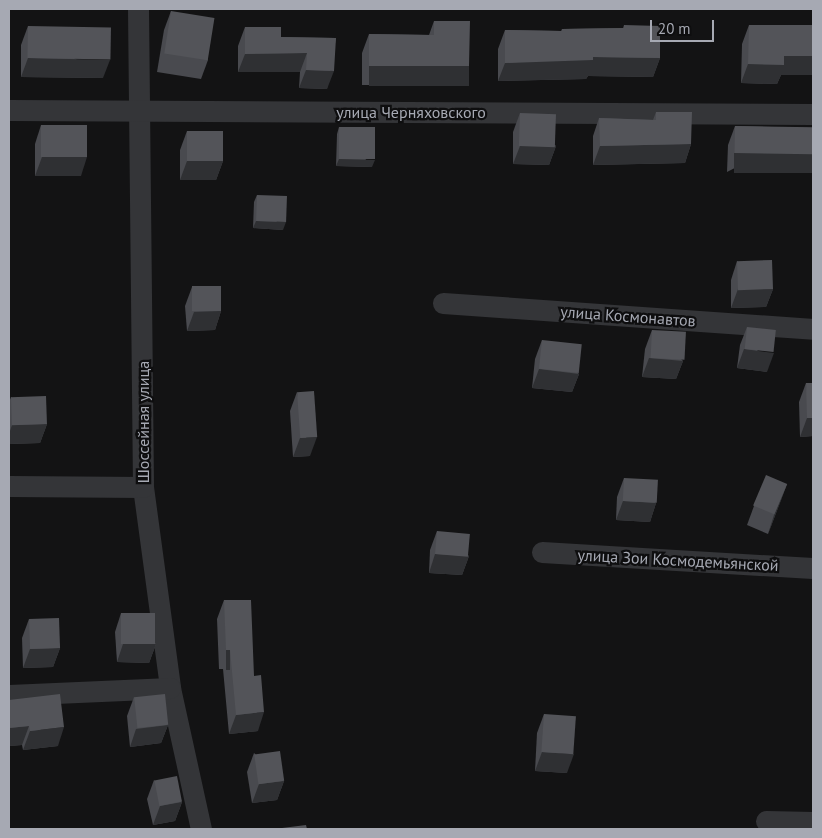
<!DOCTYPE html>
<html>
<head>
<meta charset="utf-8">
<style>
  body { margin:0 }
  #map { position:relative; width:822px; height:838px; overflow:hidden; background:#131314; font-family:"PT Sans",sans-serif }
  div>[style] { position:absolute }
  .street>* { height:21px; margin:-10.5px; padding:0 10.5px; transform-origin:10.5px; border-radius:10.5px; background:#343538 }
  .wall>* { inset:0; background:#494a4f }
  .shaded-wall>* { inset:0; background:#2f3033; transform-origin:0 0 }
  .building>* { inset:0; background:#535459; transform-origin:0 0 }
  span { translate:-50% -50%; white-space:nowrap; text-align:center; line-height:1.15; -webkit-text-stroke:4.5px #0e0e0f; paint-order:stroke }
  .street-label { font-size:16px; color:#a6a9b3 }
  .frame { position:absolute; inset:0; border:10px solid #a6a9b3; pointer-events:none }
  .scale { position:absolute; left:650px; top:20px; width:64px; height:22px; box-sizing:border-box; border:2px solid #a6a9b3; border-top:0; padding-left:6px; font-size:15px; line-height:18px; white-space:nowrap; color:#a6a9b3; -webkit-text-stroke:4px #0e0e0f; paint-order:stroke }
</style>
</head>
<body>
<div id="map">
  <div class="street">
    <i style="left:138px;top:9px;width:478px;rotate:89.4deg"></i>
    <i style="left:143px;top:487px;width:203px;rotate:82.3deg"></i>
    <i style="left:170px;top:688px;width:144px;rotate:77.6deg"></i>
    <i style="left:9px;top:110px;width:804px;rotate:0.29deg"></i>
    <i style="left:443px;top:303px;width:371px;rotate:4deg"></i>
    <i style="left:9px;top:486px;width:134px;rotate:0.4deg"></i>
    <i style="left:542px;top:552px;width:271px;rotate:3.4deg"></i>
    <i style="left:9px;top:695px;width:161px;rotate:-2.5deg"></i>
    <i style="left:766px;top:821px;width:47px;rotate:1.2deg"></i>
  </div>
  <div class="wall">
    <i style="clip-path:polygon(171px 11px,208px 60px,201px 79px,157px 72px,164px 30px)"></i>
    <i style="clip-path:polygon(434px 21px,462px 85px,362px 85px,362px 53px,369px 34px,429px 35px)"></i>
    <i style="clip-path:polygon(624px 25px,660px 58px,653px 77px,588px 76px,586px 79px,498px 81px,498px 49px,505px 30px,561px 31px,562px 29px,623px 28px)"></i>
    <i style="clip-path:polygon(749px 25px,813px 25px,813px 75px,781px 75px,777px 84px,741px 83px,742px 44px)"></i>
    <i style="clip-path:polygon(28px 26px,103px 78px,21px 77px,21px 45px)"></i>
    <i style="clip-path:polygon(245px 27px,281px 37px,336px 38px,327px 89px,299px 88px,300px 72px,238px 72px,238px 46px)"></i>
    <i style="clip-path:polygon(656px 112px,691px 144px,685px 163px,593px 165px,593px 136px,599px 118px,653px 120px)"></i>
    <i style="clip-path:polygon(520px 113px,556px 146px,549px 165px,513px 164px,513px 132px)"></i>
    <i style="clip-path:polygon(41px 125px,81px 176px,35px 176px,35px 144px)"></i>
    <i style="clip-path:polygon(735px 126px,813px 128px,727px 172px,728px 145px)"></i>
    <i style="clip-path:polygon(339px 127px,372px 167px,336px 166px,337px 134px)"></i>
    <i style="clip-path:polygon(187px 131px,223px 161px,216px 180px,180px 180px,180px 150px)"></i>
    <i style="clip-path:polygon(257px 195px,283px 230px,253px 228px,254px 202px)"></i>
    <i style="clip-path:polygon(737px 261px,773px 289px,766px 307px,731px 308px,731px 280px)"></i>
    <i style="clip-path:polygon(192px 287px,221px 311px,215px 330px,187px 331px,185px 306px)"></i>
    <i style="clip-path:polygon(747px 327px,767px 372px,737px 368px,740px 345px)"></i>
    <i style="clip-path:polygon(652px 330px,683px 361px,676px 379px,642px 377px,645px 349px)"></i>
    <i style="clip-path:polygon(542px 340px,579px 374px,572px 392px,532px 388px,535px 359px)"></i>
    <i style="clip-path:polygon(806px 383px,813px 436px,800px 437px,799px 402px)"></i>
    <i style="clip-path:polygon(297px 392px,310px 456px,293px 457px,290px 411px)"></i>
    <i style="clip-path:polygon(11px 397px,47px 424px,40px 443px,9px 444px,9px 402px)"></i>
    <i style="clip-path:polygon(624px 478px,656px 503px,650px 522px,616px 520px,617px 497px)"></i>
    <i style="clip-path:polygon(787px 484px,768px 534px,747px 525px,754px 506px)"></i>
    <i style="clip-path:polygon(437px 531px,469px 556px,462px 575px,429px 573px,430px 550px)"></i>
    <i style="clip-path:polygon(224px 600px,254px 676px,258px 731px,229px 734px,223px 669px,219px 669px,217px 619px)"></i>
    <i style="clip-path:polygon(121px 613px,156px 644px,149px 663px,117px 662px,115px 632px)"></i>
    <i style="clip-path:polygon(29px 619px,60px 648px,53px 667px,23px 668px,22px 638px)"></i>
    <i style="clip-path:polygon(134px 697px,168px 725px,161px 743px,130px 747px,127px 716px)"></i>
    <i style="clip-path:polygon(9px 700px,58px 746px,23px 750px,22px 745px,9px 746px)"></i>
    <i style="clip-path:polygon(544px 714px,567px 773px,535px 771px,537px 733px)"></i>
    <i style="clip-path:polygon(254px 753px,284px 781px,277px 800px,252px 803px,247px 772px)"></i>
    <i style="clip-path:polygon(154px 780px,182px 802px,175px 821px,153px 825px,147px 799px)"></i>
  </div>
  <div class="shaded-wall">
    <i style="clip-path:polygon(307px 53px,300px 72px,238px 72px,245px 54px)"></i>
    <i style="clip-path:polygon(784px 56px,813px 56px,813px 75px,781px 75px,777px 84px,741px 83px,748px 64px)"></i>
    <i style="clip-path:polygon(593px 57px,660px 58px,653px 77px,588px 76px,586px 79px,498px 81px,505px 63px)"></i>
    <i style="clip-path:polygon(28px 58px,110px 60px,103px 78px,21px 77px)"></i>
    <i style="left:369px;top:66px;width:100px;height:20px"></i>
    <i style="clip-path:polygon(306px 70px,334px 71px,327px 89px,299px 88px)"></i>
    <i style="clip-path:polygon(691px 144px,685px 163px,593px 165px,600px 146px)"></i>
    <i style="clip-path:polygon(520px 146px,556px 146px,549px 165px,513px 164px)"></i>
    <i style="left:734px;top:153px;width:79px;height:20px"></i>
    <i style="clip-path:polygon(42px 157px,87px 157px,81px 176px,35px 176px)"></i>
    <i style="clip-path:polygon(339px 159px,375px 160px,372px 167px,336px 166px)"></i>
    <i style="clip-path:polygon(187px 161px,223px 161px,216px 180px,180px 180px)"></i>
    <i style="clip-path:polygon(256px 221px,286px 222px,283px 230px,253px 228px)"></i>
    <i style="clip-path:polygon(738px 289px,773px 289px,766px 307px,731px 308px)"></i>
    <i style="clip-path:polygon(221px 311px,215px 330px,187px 331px,194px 312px)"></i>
    <i style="clip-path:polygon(744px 349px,774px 353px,767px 372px,737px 368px)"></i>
    <i style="clip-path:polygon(649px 358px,683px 361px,676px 379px,642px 377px)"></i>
    <i style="clip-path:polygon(539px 369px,579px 374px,572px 392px,532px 388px)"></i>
    <i style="clip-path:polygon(807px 418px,813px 418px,813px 436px,800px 437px)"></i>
    <i style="clip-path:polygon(47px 424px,40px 443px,9px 444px,9px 434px,12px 425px)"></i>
    <i style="clip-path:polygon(317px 437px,310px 456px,293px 457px,300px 438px)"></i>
    <i style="clip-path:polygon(787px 484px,780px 503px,768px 534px,774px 515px)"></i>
    <i style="clip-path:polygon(623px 501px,656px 503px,650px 522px,616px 520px)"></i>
    <i style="clip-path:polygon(435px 554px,469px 556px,462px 575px,429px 573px)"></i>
    <i style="clip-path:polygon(123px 644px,156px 644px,149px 663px,117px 662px)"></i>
    <i style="clip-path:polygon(60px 648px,53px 667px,23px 668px,30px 649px)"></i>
    <i style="left:226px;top:650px;width:4px;height:20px"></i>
    <i style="clip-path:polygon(264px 712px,258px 731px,229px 734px,236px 715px)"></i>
    <i style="clip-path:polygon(168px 725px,161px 743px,130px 747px,136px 729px)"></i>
    <i style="clip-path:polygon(29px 726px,22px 745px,9px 746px,9px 728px)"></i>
    <i style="clip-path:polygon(64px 727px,58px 746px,23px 750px,30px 731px)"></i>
    <i style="clip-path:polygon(542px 752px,574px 754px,567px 773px,535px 771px)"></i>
    <i style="clip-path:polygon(284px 781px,277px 800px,252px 803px,259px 784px)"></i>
    <i style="clip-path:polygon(182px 802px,175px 821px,153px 825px,160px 806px)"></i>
  </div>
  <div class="building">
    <i style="left:171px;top:11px;width:44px;height:43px;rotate:9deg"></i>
    <i style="clip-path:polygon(434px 21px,470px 21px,469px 66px,369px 66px,369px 34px,434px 35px)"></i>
    <i style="clip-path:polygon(624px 25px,660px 26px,660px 58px,593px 57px,593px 60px,505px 63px,505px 30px,562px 31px,562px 29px,624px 28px)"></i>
    <i style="clip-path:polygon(749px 25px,813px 25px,813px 56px,784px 56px,784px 65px,748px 64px)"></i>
    <i style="left:28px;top:26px;width:83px;height:32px;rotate:1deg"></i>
    <i style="clip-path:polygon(245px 27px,281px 27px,281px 37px,336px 38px,334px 71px,306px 70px,307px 53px,245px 54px)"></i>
    <i style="clip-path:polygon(656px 112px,692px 112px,691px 144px,600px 146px,599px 118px,656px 120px)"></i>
    <i style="left:520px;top:113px;width:36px;height:33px;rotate:2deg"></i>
    <i style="left:41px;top:125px;width:46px;height:32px"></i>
    <i style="left:735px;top:126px;width:78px;height:27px;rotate:1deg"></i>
    <i style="left:339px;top:127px;width:36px;height:32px"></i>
    <i style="left:187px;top:131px;width:36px;height:30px"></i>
    <i style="left:257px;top:195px;width:30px;height:26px;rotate:2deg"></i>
    <i style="left:772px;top:260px;width:29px;height:35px;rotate:88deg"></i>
    <i style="left:221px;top:286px;width:25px;height:29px;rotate:90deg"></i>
    <i style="left:747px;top:327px;width:29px;height:22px;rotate:6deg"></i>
    <i style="left:652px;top:330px;width:34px;height:28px;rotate:3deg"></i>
    <i style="left:542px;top:340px;width:40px;height:29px;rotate:6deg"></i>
    <i style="clip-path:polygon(806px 383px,813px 383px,813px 418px,807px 418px)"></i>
    <i style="left:314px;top:391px;width:46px;height:17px;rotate:86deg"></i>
    <i style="left:46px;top:396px;width:28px;height:35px;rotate:88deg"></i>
    <i style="left:766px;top:475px;width:23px;height:33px;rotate:23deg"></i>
    <i style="left:624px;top:478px;width:34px;height:23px;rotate:3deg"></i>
    <i style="left:437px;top:531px;width:33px;height:23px;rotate:5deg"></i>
    <i style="clip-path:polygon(224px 600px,251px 600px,254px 676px,261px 675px,264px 712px,236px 715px,230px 650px,226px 650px)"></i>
    <i style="left:121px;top:613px;width:34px;height:31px"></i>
    <i style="left:59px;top:618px;width:30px;height:30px;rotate:88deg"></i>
    <i style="clip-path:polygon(60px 694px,64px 727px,30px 731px,29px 726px,9px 728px,9px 700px)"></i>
    <i style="left:165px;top:694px;width:31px;height:31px;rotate:84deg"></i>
    <i style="left:544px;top:714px;width:32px;height:38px;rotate:4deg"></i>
    <i style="left:280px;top:751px;width:30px;height:26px;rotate:82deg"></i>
    <i style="left:177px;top:776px;width:26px;height:23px;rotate:79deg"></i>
    <i style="clip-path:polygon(306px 825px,307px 829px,274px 829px)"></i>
  </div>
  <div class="street-label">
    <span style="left:411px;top:112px">улица Черняховского</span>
    <span style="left:628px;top:316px;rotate:4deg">улица Космонавтов</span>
    <span style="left:143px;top:422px;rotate:-90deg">Шоссейная улица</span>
    <span style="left:678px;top:560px;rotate:3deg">улица Зои Космодемьянской</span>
  </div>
  <div class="frame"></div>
  <div class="scale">20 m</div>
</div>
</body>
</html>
